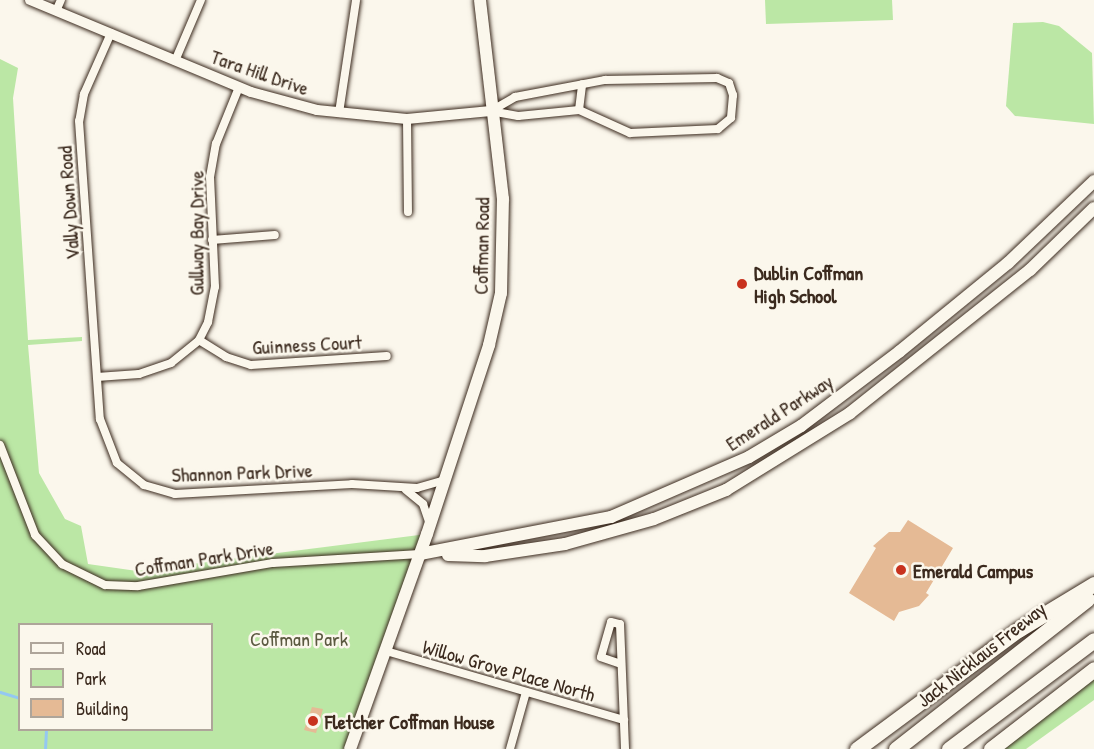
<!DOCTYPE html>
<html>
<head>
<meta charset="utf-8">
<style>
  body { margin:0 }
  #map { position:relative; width:1094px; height:749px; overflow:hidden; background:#fbf7ec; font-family:"Patrick Hand",sans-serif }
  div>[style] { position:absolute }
  .green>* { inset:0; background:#bbe7a5 }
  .stream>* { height:3px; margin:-1.5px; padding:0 1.5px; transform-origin:1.5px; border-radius:1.5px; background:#94c8f1 }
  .building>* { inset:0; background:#e5ba95 }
  .roads { filter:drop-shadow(0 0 2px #3b2a1e) drop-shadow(0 0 2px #3b2a1e) }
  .minor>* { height:8px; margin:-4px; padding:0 4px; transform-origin:4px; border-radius:4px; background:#fbf7ec }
  .tertiary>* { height:10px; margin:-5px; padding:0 5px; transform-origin:5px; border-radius:5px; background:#fbf7ec }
  .secondary>* { height:12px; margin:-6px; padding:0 6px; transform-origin:6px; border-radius:6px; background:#fbf7ec }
  .motorway>* { height:15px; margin:-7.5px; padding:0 7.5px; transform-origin:7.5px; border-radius:7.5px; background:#fbf7ec }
  .dots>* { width:16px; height:16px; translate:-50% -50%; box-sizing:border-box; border:3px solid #fbf7ec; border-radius:50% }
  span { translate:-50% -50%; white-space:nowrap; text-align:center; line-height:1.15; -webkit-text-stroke:5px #fbf7ec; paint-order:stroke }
  .street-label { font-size:20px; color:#3b2a1e }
  .poi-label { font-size:20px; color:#3b2a1e; font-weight:700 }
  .left { translate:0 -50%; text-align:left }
  .park-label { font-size:20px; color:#5b5940 }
  .legend { position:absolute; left:18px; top:623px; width:195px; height:108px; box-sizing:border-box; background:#fbf7ec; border:2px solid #aea59a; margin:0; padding:8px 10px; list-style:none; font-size:18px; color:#3b2a1e }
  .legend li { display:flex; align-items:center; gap:12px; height:30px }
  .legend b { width:30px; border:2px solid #aea59a }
</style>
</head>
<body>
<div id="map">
  <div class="green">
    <i style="clip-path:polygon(765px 0,892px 0,893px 20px,766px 24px)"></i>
    <i style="clip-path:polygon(1043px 22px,1059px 26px,1092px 53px,1094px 124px,1015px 116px,1006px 106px,1013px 23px)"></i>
    <i style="clip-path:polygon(evenodd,0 59px,18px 68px,13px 98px,28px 340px,82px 337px,82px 341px,28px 345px,39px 473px,65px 519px,81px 526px,88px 564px,137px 571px,427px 534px,350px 749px,0 749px,0 59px,20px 624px,212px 624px,212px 730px,20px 730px,20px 624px)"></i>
    <i style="clip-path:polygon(1094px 676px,1094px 700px,1026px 749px,1000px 749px)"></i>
  </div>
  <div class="stream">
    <i style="left:0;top:692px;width:21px;rotate:17deg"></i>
    <i style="left:45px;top:749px;width:19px;rotate:-87deg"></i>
  </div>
  <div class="building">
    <i style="clip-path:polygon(908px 520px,953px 548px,926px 593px,929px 595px,919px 606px,899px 612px,894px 621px,849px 593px,876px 548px,873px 546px,889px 532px,900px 532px)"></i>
    <i style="clip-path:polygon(312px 707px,323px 709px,316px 733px,304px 730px)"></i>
  </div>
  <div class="roads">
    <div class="minor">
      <i style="left:56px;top:11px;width:12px;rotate:-66deg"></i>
      <i style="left:111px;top:33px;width:67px;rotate:113.9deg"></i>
      <i style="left:84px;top:94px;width:27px;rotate:100deg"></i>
      <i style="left:79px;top:121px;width:299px;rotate:86deg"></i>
      <i style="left:100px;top:419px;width:47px;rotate:68.9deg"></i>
      <i style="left:117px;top:463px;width:35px;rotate:39deg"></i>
      <i style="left:144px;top:485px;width:32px;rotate:16deg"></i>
      <i style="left:175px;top:494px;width:177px;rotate:-3.2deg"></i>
      <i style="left:352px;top:484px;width:65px;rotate:3.5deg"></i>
      <i style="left:417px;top:488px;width:29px;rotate:-16deg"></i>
      <i style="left:175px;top:61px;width:66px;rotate:-66.9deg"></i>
      <i style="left:717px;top:78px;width:13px;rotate:23deg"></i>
      <i style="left:729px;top:83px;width:13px;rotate:72deg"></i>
      <i style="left:733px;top:95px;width:23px;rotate:95deg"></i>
      <i style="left:731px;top:118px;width:17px;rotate:140deg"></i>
      <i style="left:718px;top:129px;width:88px;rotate:177.4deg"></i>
      <i style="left:630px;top:133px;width:56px;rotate:-155.7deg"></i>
      <i style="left:579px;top:110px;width:61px;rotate:174.4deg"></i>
      <i style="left:518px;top:116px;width:27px;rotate:-170deg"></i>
      <i style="left:491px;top:111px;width:28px;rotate:-30deg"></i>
      <i style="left:515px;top:97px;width:92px;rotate:-10.7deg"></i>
      <i style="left:605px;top:80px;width:112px;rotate:-1deg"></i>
      <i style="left:579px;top:110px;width:26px;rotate:-83deg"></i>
      <i style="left:339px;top:113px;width:114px;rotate:-81.4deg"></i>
      <i style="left:407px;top:119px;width:93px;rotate:89.4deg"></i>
      <i style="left:212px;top:240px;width:63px;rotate:-4.5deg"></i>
      <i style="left:199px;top:340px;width:32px;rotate:32deg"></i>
      <i style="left:226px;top:357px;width:26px;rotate:18deg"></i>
      <i style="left:251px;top:365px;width:136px;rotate:-3.8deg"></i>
      <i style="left:97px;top:377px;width:42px;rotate:-4.1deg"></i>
      <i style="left:139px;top:374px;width:34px;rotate:-19deg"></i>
      <i style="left:171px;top:363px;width:36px;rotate:-39deg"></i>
      <i style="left:199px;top:340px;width:20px;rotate:-63deg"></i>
      <i style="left:208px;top:322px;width:36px;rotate:-79deg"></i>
      <i style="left:215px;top:287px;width:110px;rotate:-92.6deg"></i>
      <i style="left:210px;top:177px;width:34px;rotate:-80deg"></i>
      <i style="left:216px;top:144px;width:61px;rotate:-68deg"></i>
      <i style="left:0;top:445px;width:97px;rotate:68.7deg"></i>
      <i style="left:35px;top:535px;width:40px;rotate:47deg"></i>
      <i style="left:62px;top:564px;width:48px;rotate:26deg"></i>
      <i style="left:105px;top:585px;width:33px;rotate:2deg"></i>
      <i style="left:138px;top:586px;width:137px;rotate:-9.7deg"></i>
      <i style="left:273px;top:563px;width:147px;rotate:-3.5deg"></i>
      <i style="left:406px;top:490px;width:22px;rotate:39deg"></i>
      <i style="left:423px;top:504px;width:21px;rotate:71deg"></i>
      <i style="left:386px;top:651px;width:248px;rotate:16.2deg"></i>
      <i style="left:621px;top:664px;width:21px;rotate:-161deg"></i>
      <i style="left:601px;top:657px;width:36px;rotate:-74deg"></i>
      <i style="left:611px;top:622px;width:9px;rotate:13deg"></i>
      <i style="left:620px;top:624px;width:125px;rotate:87.7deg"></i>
      <i style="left:510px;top:749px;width:59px;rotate:-74.3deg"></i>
    </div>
    <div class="tertiary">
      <i style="left:30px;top:0;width:239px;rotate:22.6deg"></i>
      <i style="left:251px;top:92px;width:68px;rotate:15.3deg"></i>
      <i style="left:317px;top:110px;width:90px;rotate:5.7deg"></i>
      <i style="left:407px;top:119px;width:84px;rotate:-5.4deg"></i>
    </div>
    <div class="secondary">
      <i style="left:420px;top:554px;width:195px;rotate:-11deg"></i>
      <i style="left:611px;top:517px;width:150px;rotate:-23.5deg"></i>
      <i style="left:749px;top:457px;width:61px;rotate:-30.8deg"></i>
      <i style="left:801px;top:426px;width:124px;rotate:-37.1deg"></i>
      <i style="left:900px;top:351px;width:139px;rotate:-39.2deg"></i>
      <i style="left:1008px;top:263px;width:119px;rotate:-43.6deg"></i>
      <i style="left:448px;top:555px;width:37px;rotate:2deg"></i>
      <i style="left:485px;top:556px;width:81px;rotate:-8.5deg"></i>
      <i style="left:565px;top:544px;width:92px;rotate:-15.7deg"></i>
      <i style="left:654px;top:519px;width:78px;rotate:-21.9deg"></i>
      <i style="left:726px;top:490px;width:146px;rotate:-31.8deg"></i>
      <i style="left:850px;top:413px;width:230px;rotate:-38.5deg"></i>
      <i style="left:1030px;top:270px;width:89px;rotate:-44.1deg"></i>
      <i style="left:350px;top:749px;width:228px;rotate:-70.3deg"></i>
      <i style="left:427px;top:534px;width:199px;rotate:-71.8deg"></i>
      <i style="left:489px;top:345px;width:53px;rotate:-77deg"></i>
      <i style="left:501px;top:293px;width:94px;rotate:-88.8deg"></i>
      <i style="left:503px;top:199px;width:200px;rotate:-96.6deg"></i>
    </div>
    <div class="motorway">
      <i style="left:857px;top:749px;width:200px;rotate:-36.5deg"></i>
      <i style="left:1018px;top:630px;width:89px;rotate:-31.2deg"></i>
      <i style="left:896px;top:749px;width:243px;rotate:-38.1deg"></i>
      <i style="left:949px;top:749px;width:181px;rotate:-36.9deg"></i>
      <i style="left:991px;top:749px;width:130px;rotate:-37.8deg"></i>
    </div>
  </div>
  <div class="dots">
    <i style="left:742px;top:284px;background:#c8321e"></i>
    <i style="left:901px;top:570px;background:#c8321e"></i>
    <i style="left:313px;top:721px;background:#c8321e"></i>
  </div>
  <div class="street-label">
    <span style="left:260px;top:72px;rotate:19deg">Tara Hill Drive</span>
    <span style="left:68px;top:203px;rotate:-94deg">Vally Down Road</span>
    <span style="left:196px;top:233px;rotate:-90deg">Gullway Bay Drive</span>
    <span style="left:481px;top:246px;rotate:-89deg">Coffman Road</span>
    <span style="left:307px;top:344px;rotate:-3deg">Guinness Court</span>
    <span style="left:779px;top:412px;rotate:-33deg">Emerald Parkway</span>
    <span style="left:242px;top:472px;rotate:-2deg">Shannon Park Drive</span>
    <span style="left:204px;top:558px;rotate:-9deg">Coffman Park Drive</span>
    <span style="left:981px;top:654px;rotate:-38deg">Jack Nicklaus Freeway</span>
    <span style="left:509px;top:670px;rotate:16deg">Willow Grove Place North</span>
  </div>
  <div class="poi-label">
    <span class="left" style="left:754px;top:284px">Dublin Coffman<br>High School</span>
    <span class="left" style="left:913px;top:570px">Emerald Campus</span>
    <span class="left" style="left:325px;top:721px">Fletcher Coffman House</span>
  </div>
  <div class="park-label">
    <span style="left:299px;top:638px">Coffman Park</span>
  </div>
  <ul class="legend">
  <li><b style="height:8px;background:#fbf7ec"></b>Road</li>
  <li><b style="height:16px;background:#bbe7a5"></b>Park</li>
  <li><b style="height:16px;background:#e5ba95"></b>Building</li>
  </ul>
</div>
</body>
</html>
